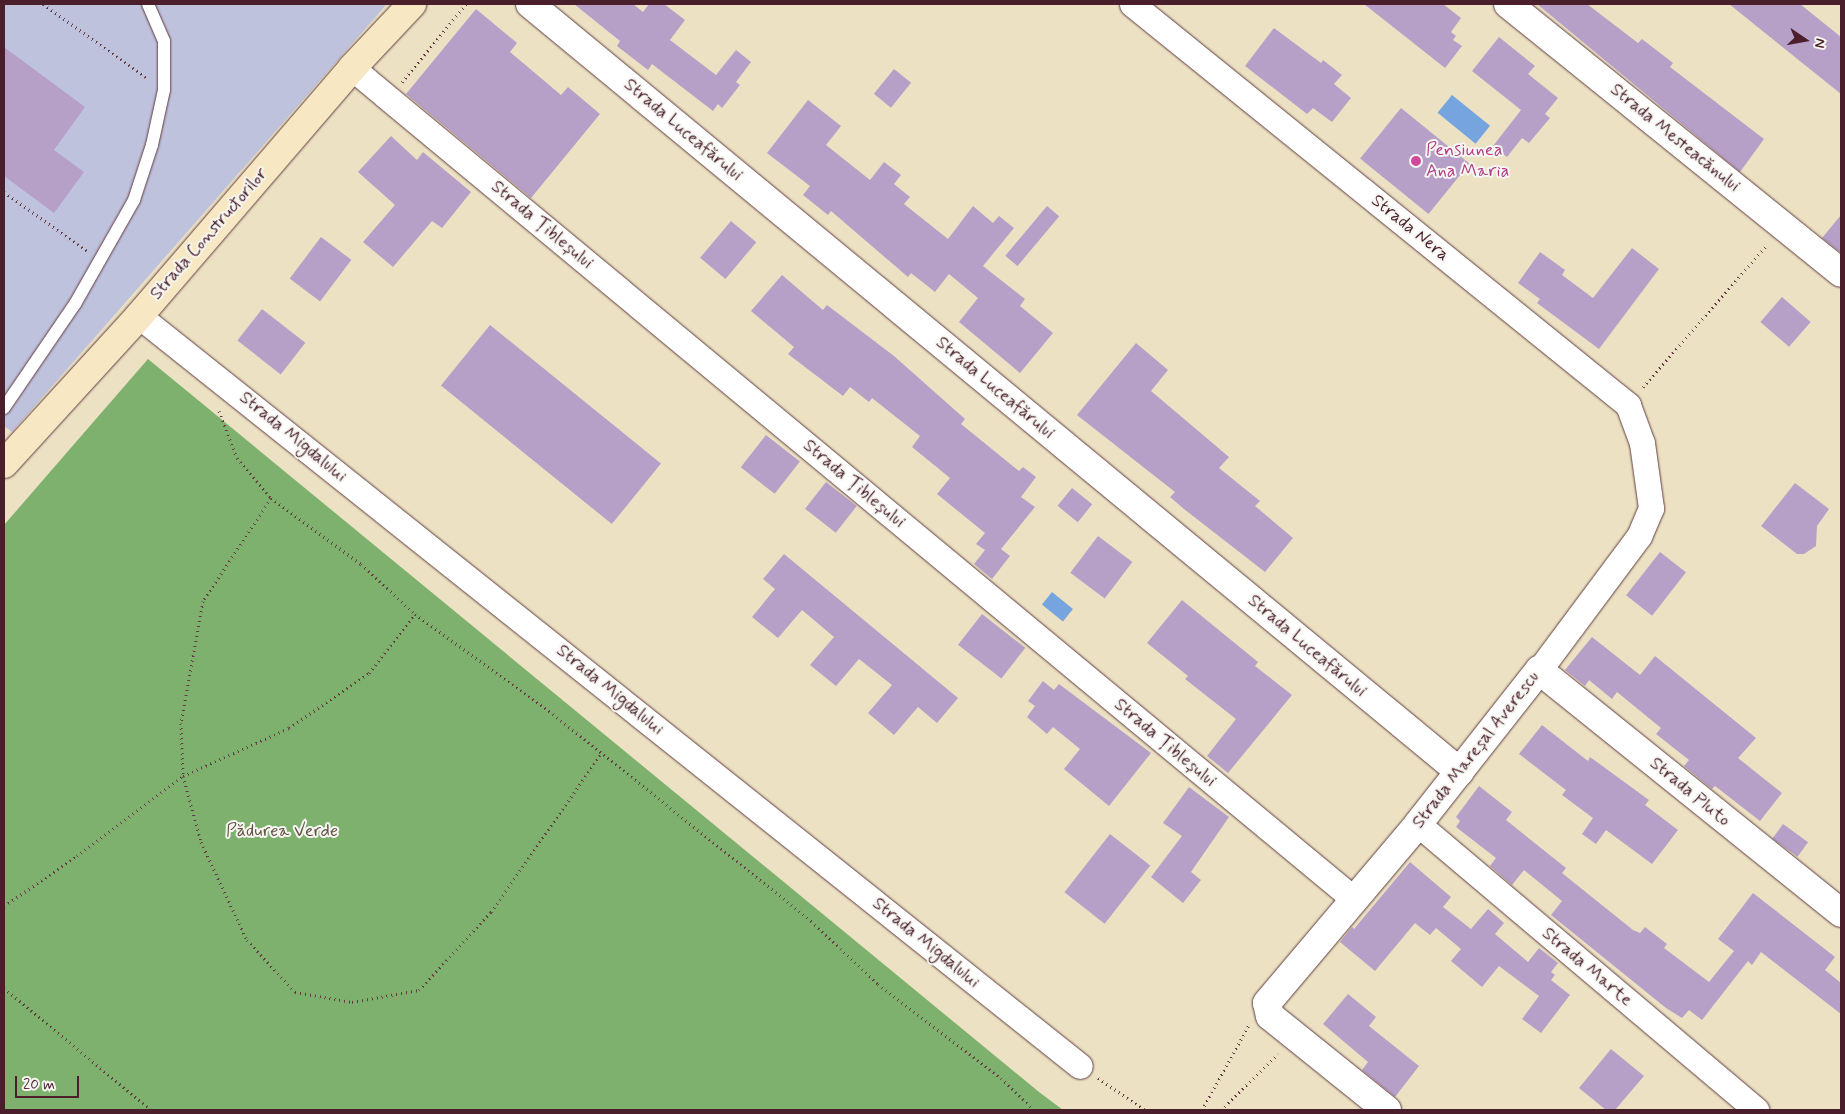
<!DOCTYPE html>
<html>
<head>
<meta charset="utf-8">
<style>
  body { margin:0 }
  #map { position:relative; width:1845px; height:1114px; overflow:hidden; background:#ece2c3; font-family:Mynerve,sans-serif }
  div>[style] { position:absolute }
  .industrial>* { inset:0; background:#bfc2dd }
  .forest>* { inset:0; background:#7db16d }
  .water>* { inset:0; background:#75a4df; transform-origin:0 0 }
  .building>* { inset:0; background:#b6a0c8; transform-origin:0 0 }
  .path>* { height:3px; margin-top:-1.5px; transform-origin:0; background:repeating-linear-gradient(90deg,#623c42 0 1px,transparent 0 5px) }
  .roads { filter:drop-shadow(0 0 1px #623c42) drop-shadow(0 0 1px #623c42) }
  .service>* { height:12px; margin:-6px; padding:0 6px; transform-origin:6px; border-radius:6px; background:#fff }
  .minor>* { height:25px; margin:-12.5px; padding:0 12.5px; transform-origin:12.5px; border-radius:12.5px; background:#fff }
  .tertiary>* { height:28px; margin:-14px; padding:0 14px; transform-origin:14px; border-radius:14px; background:#fff }
  .secondary>* { height:28px; margin:-14px; padding:0 14px; transform-origin:14px; border-radius:14px; background:#f7e8c3 }
  .dots>* { width:14px; height:14px; translate:-50% -50%; box-sizing:border-box; border:2px solid #f6f6f2; border-radius:50% }
  span { translate:-50% -50%; white-space:nowrap; text-align:center; line-height:1.15; -webkit-text-stroke:4px #f6f6f2; paint-order:stroke }
  .street-label { font-size:18px; color:#4a1f2b }
  .hotel-label { font-size:18px; color:#b23c85 }
  .left { translate:0 -50%; text-align:left }
  .park-label { font-size:18px; color:#635444 }
  .frame { position:absolute; inset:0; border:5px solid #4a1f2b; pointer-events:none }
  .north { position:absolute; left:1780px; top:15px; width:50px; height:50px; -webkit-text-stroke:4px #f6f6f2; paint-order:stroke; rotate:102deg; font-size:14px; font-weight:700; line-height:20px; text-align:center; color:#4a1f2b }
  .north::after { content:''; display:block; margin:auto; width:18px; height:22px; background:#4a1f2b; clip-path:polygon(50% 0,100% 100%,50% 72%,0 100%) }
  .scale { position:absolute; left:15px; top:1076px; width:64px; height:22px; box-sizing:border-box; border:2px solid #4a1f2b; border-top:0; padding-left:6px; font-size:15px; line-height:18px; white-space:nowrap; color:#4a1f2b; -webkit-text-stroke:4px #f6f6f2; paint-order:stroke }
</style>
</head>
<body>
<div id="map">
  <div class="industrial">
    <i style="clip-path:polygon(4px 4px,387px 4px,12px 432px,4px 426px)"></i>
  </div>
  <div class="forest">
    <i style="clip-path:polygon(148px 359px,1039px 1092px,1063px 1110px,4px 1110px,4px 525px)"></i>
  </div>
  <div class="water">
    <i style="left:1452px;top:95px;width:49px;height:23px;rotate:39deg"></i>
    <i style="left:1052px;top:592px;width:27px;height:16px;rotate:39deg"></i>
  </div>
  <div class="building">
    <i style="clip-path:polygon(574px 4px,633px 4px,643px 12px,649px 4px,664px 4px,685px 20px,670px 40px,716px 75px,736px 50px,751px 62px,736px 82px,740px 85px,722px 108px,718px 104px,713px 111px,652px 64px,648px 70px,617px 46px,620px 41px)"></i>
    <i style="clip-path:polygon(1364px 4px,1443px 4px,1461px 18px,1451px 32px,1456px 36px,1453px 40px,1462px 46px,1445px 68px)"></i>
    <i style="clip-path:polygon(1537px 4px,1587px 4px,1638px 43px,1642px 39px,1673px 63px,1670px 67px,1764px 139px,1740px 172px)"></i>
    <i style="clip-path:polygon(1729px 4px,1800px 4px,1841px 37px,1841px 94px)"></i>
    <i style="clip-path:polygon(476px 9px,517px 43px,510px 52px,561px 95px,568px 87px,600px 114px,531px 198px,406px 94px)"></i>
    <i style="clip-path:polygon(1274px 28px,1321px 63px,1323px 60px,1342px 75px,1334px 84px,1351px 98px,1332px 122px,1313px 108px,1307px 114px,1245px 66px)"></i>
    <i style="clip-path:polygon(1499px 37px,1535px 66px,1528px 74px,1558px 98px,1545px 114px,1550px 118px,1529px 143px,1522px 138px,1507px 157px,1493px 146px,1521px 110px,1472px 71px)"></i>
    <i style="clip-path:polygon(4px 47px,85px 107px,54px 150px,84px 172px,54px 213px,4px 176px)"></i>
    <i style="left:894px;top:69px;width:22px;height:32px;rotate:39deg"></i>
    <i style="clip-path:polygon(808px 100px,841px 126px,826px 145px,870px 180px,884px 162px,901px 175px,894px 184px,910px 197px,904px 204px,948px 239px,973px 206px,993px 223px,999px 216px,1014px 228px,983px 266px,1025px 299px,1020px 306px,1053px 333px,1020px 373px,959px 322px,978px 298px,949px 274px,935px 292px,911px 273px,908px 277px,831px 211px,828px 215px,803px 195px,810px 186px,767px 153px)"></i>
    <i style="left:1401px;top:108px;width:88px;height:65px;rotate:39deg"></i>
    <i style="clip-path:polygon(391px 136px,417px 160px,423px 152px,471px 192px,442px 228px,432px 221px,393px 267px,363px 242px,395px 205px,358px 172px)"></i>
    <i style="left:1047px;top:206px;width:16px;height:65px;rotate:40deg"></i>
    <i style="clip-path:polygon(1841px 215px,1841px 253px,1822px 238px)"></i>
    <i style="left:731px;top:221px;width:33px;height:48px;rotate:40deg"></i>
    <i style="left:321px;top:237px;width:38px;height:52px;rotate:37deg"></i>
    <i style="clip-path:polygon(1632px 248px,1659px 269px,1599px 349px,1537px 303px,1540px 299px,1518px 283px,1540px 252px,1565px 270px,1562px 275px,1593px 298px)"></i>
    <i style="clip-path:polygon(782px 275px,823px 310px,827px 305px,894px 356px,965px 419px,961px 424px,1019px 471px,1023px 467px,1036px 477px,1021px 497px,1035px 507px,1001px 549px,1010px 556px,992px 579px,974px 564px,985px 550px,976px 544px,985px 533px,937px 494px,950px 478px,912px 447px,920px 436px,872px 398px,869px 402px,850px 387px,843px 396px,788px 354px,794px 347px,751px 311px)"></i>
    <i style="left:1782px;top:297px;width:38px;height:33px;rotate:41deg"></i>
    <i style="left:262px;top:309px;width:55px;height:40px;rotate:38deg"></i>
    <i style="left:490px;top:325px;width:220px;height:78px;rotate:39deg"></i>
    <i style="clip-path:polygon(1136px 343px,1168px 370px,1151px 391px,1229px 457px,1219px 468px,1260px 501px,1255px 506px,1293px 538px,1265px 572px,1184px 509px,1170px 497px,1175px 492px,1077px 415px)"></i>
    <i style="left:766px;top:435px;width:43px;height:41px;rotate:38deg"></i>
    <i style="left:826px;top:482px;width:39px;height:34px;rotate:38deg"></i>
    <i style="clip-path:polygon(1795px 483px,1829px 509px,1817px 526px,1816px 546px,1804px 554px,1797px 554px,1761px 526px)"></i>
    <i style="left:1072px;top:488px;width:26px;height:23px;rotate:39deg"></i>
    <i style="left:1098px;top:536px;width:43px;height:46px;rotate:37deg"></i>
    <i style="left:1660px;top:552px;width:33px;height:55px;rotate:38deg"></i>
    <i style="clip-path:polygon(784px 554px,958px 698px,937px 723px,918px 707px,894px 735px,868px 713px,892px 685px,859px 659px,836px 686px,810px 665px,834px 637px,821px 626px,802px 610px,778px 638px,752px 617px,775px 589px,763px 579px)"></i>
    <i style="clip-path:polygon(1182px 600px,1258px 662px,1255px 666px,1292px 695px,1228px 773px,1207px 756px,1236px 719px,1185px 679px,1188px 676px,1147px 643px)"></i>
    <i style="left:982px;top:614px;width:55px;height:39px;rotate:38deg"></i>
    <i style="clip-path:polygon(1592px 637px,1640px 675px,1655px 656px,1756px 738px,1738px 758px,1782px 793px,1760px 821px,1715px 786px,1712px 789px,1684px 766px,1689px 760px,1656px 734px,1661px 728px,1617px 692px,1612px 699px,1589px 680px,1585px 686px,1565px 670px)"></i>
    <i style="clip-path:polygon(1043px 681px,1054px 690px,1059px 684px,1151px 753px,1109px 806px,1064px 769px,1080px 749px,1053px 727px,1047px 734px,1027px 717px,1035px 706px,1028px 701px)"></i>
    <i style="clip-path:polygon(1542px 725px,1588px 761px,1590px 757px,1649px 800px,1645px 805px,1678px 830px,1652px 864px,1606px 830px,1596px 844px,1582px 834px,1593px 818px,1562px 795px,1566px 790px,1519px 754px)"></i>
    <i style="clip-path:polygon(1479px 786px,1512px 812px,1506px 820px,1566px 868px,1562px 873px,1633px 930px,1640px 933px,1645px 927px,1667px 944px,1664px 948px,1709px 982px,1734px 951px,1718px 939px,1753px 893px,1835px 957px,1825px 970px,1841px 983px,1841px 1014px,1761px 952px,1752px 965px,1748px 961px,1702px 1020px,1689px 1010px,1682px 1018px,1666px 1008px,1551px 915px,1562px 901px,1524px 870px,1512px 885px,1490px 866px,1496px 858px,1456px 827px,1460px 821px,1456px 817px)"></i>
    <i style="clip-path:polygon(1189px 787px,1229px 817px,1191px 872px,1201px 880px,1183px 903px,1151px 877px,1182px 836px,1163px 823px)"></i>
    <i style="left:1783px;top:824px;width:31px;height:18px;rotate:36deg"></i>
    <i style="left:1110px;top:834px;width:51px;height:74px;rotate:38deg"></i>
    <i style="clip-path:polygon(1410px 862px,1451px 897px,1443px 907px,1471px 929px,1488px 909px,1504px 923px,1495px 934px,1528px 962px,1539px 948px,1558px 963px,1551px 972px,1555px 975px,1551px 980px,1570px 995px,1541px 1033px,1522px 1019px,1539px 996px,1499px 966px,1482px 987px,1451px 961px,1461px 949px,1436px 928px,1430px 935px,1415px 923px,1375px 971px,1340px 942px,1352px 927px,1354px 929px)"></i>
    <i style="clip-path:polygon(1348px 994px,1376px 1017px,1369px 1026px,1419px 1066px,1395px 1097px,1362px 1070px,1368px 1062px,1323px 1024px)"></i>
    <i style="clip-path:polygon(1611px 1049px,1644px 1076px,1615px 1110px,1606px 1110px,1579px 1088px)"></i>
  </div>
  <div class="path">
    <i style="left:43px;top:4px;width:128px;rotate:35.4deg"></i>
    <i style="left:402px;top:82px;width:101px;rotate:-50.6deg"></i>
    <i style="left:4px;top:192px;width:102px;rotate:35.4deg"></i>
    <i style="left:1643px;top:387px;width:189px;rotate:-48.9deg"></i>
    <i style="left:219px;top:411px;width:50px;rotate:69deg"></i>
    <i style="left:237px;top:458px;width:52px;rotate:49.6deg"></i>
    <i style="left:271px;top:498px;width:112px;rotate:36.3deg"></i>
    <i style="left:361px;top:564px;width:74px;rotate:42.8deg"></i>
    <i style="left:415px;top:614px;width:170px;rotate:35.9deg"></i>
    <i style="left:553px;top:714px;width:331px;rotate:38.7deg"></i>
    <i style="left:811px;top:921px;width:92px;rotate:43.2deg"></i>
    <i style="left:878px;top:984px;width:155px;rotate:37.4deg"></i>
    <i style="left:1001px;top:1078px;width:46px;rotate:44.1deg"></i>
    <i style="left:271px;top:498px;width:123px;rotate:123.4deg"></i>
    <i style="left:203px;top:601px;width:124px;rotate:100.2deg"></i>
    <i style="left:181px;top:723px;width:53px;rotate:87.8deg"></i>
    <i style="left:183px;top:776px;width:68px;rotate:74.7deg"></i>
    <i style="left:201px;top:842px;width:108px;rotate:64.9deg"></i>
    <i style="left:247px;top:940px;width:71px;rotate:47.3deg"></i>
    <i style="left:295px;top:992px;width:58px;rotate:10deg"></i>
    <i style="left:352px;top:1002px;width:68px;rotate:-10.2deg"></i>
    <i style="left:419px;top:990px;width:106px;rotate:-47.3deg"></i>
    <i style="left:491px;top:912px;width:193px;rotate:-55.2deg"></i>
    <i style="left:4px;top:906px;width:88px;rotate:-34.4deg"></i>
    <i style="left:77px;top:856px;width:133px;rotate:-37deg"></i>
    <i style="left:183px;top:776px;width:116px;rotate:-24.4deg"></i>
    <i style="left:289px;top:728px;width:97px;rotate:-34.5deg"></i>
    <i style="left:369px;top:673px;width:75px;rotate:-52.1deg"></i>
    <i style="left:4px;top:988px;width:191px;rotate:39.7deg"></i>
    <i style="left:1098px;top:1078px;width:57px;rotate:34.2deg"></i>
    <i style="left:1202px;top:1110px;width:97px;rotate:-61.1deg"></i>
    <i style="left:1221px;top:1110px;width:80px;rotate:-44.5deg"></i>
  </div>
  <div class="roads">
    <div class="service">
      <i style="left:4px;top:408px;width:126px;rotate:-55.7deg"></i>
      <i style="left:75px;top:304px;width:120px;rotate:-60.4deg"></i>
      <i style="left:134px;top:200px;width:58px;rotate:-71.9deg"></i>
      <i style="left:152px;top:145px;width:56px;rotate:-77.7deg"></i>
      <i style="left:164px;top:90px;width:49px;rotate:-90deg"></i>
      <i style="left:164px;top:41px;width:40px;rotate:-113.4deg"></i>
    </div>
    <div class="minor">
      <i style="left:1132px;top:4px;width:638px;rotate:38.95deg"></i>
      <i style="left:1628px;top:405px;width:40px;rotate:69.8deg"></i>
      <i style="left:1642px;top:443px;width:66px;rotate:82.1deg"></i>
      <i style="left:1651px;top:508px;width:30px;rotate:113deg"></i>
      <i style="left:1639px;top:536px;width:167px;rotate:126.7deg"></i>
      <i style="left:352px;top:68px;width:1303px;rotate:39.68deg"></i>
      <i style="left:139px;top:316px;width:1203px;rotate:38.56deg"></i>
      <i style="left:1418px;top:824px;width:443px;rotate:40.2deg"></i>
    </div>
    <div class="tertiary">
      <i style="left:530px;top:4px;width:1206px;rotate:39.55deg"></i>
      <i style="left:1508px;top:4px;width:428px;rotate:38.9deg"></i>
      <i style="left:1387px;top:1110px;width:150px;rotate:-141.2deg"></i>
      <i style="left:1270px;top:1016px;width:13px;rotate:-103deg"></i>
      <i style="left:1267px;top:1003px;width:234px;rotate:-49.8deg"></i>
      <i style="left:1418px;top:824px;width:196px;rotate:-51.8deg"></i>
      <i style="left:1539px;top:670px;width:388px;rotate:38.8deg"></i>
    </div>
    <div class="secondary">
      <i style="left:4px;top:464px;width:200px;rotate:-47.6deg"></i>
      <i style="left:139px;top:316px;width:327px;rotate:-49.3deg"></i>
      <i style="left:352px;top:68px;width:88px;rotate:-46.8deg"></i>
    </div>
  </div>
  <div class="dots">
    <i style="left:1416px;top:161px;background:#d1479c"></i>
  </div>
  <div class="street-label">
    <span style="left:683px;top:130px;rotate:40deg">Strada Luceafărului</span>
    <span style="left:1675px;top:138px;rotate:39deg">Strada Mesteacănului</span>
    <span style="left:542px;top:225px;rotate:40deg">Strada Țibleșului</span>
    <span style="left:1410px;top:228px;rotate:39deg">Strada Nera</span>
    <span style="left:209px;top:234px;rotate:-49deg">Strada Constructorilor</span>
    <span style="left:995px;top:388px;rotate:40deg">Strada Luceafărului</span>
    <span style="left:293px;top:437px;rotate:39deg">Strada Migdalului</span>
    <span style="left:854px;top:484px;rotate:40deg">Strada Țibleșului</span>
    <span style="left:1307px;top:646px;rotate:40deg">Strada Luceafărului</span>
    <span style="left:610px;top:690px;rotate:39deg">Strada Migdalului</span>
    <span style="left:1165px;top:743px;rotate:40deg">Strada Țibleșului</span>
    <span style="left:1476px;top:750px;rotate:-52deg">Strada Mareșal Averescu</span>
    <span style="left:1690px;top:792px;rotate:39deg">Strada Pluto</span>
    <span style="left:926px;top:943px;rotate:39deg">Strada Migdalului</span>
    <span style="left:1587px;top:967px;rotate:40deg">Strada Marte</span>
  </div>
  <div class="hotel-label">
    <span class="left" style="left:1426px;top:161px">Pensiunea<br>Ana Maria</span>
  </div>
  <div class="park-label">
    <span style="left:282px;top:831px">Pădurea Verde</span>
  </div>
  <div class="frame"></div>
  <div class="north">N</div>
  <div class="scale">20 m</div>
</div>
</body>
</html>
